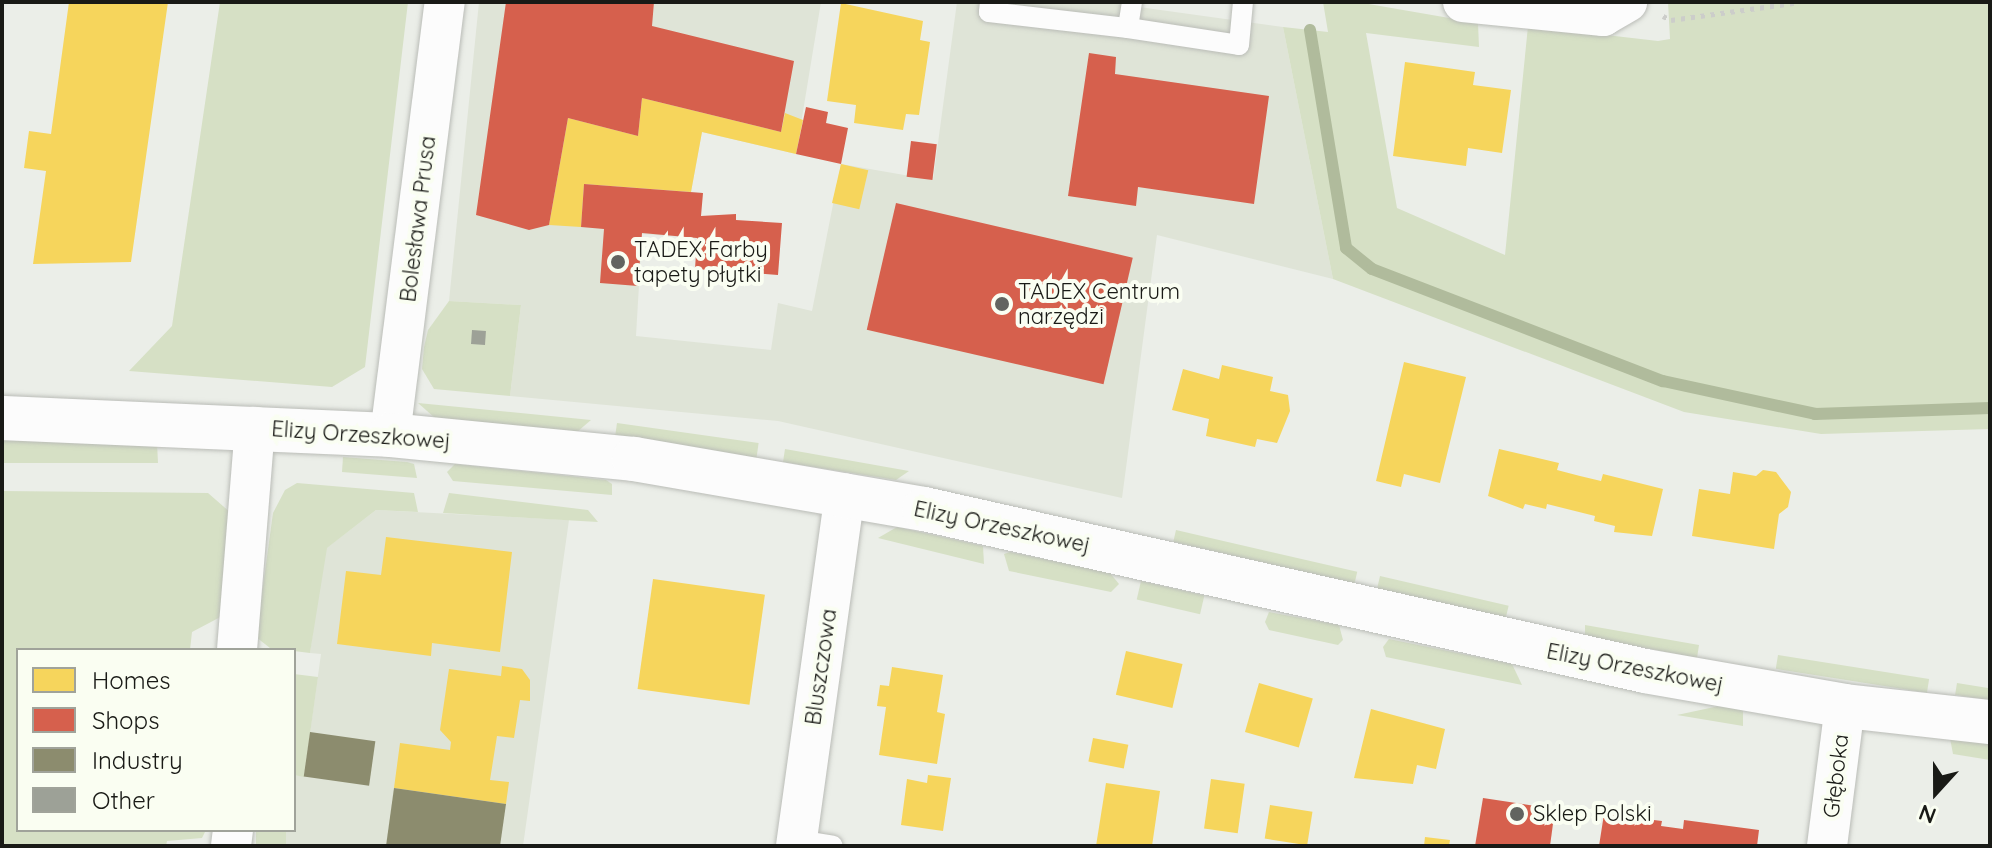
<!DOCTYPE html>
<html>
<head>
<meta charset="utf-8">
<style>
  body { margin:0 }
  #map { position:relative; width:1992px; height:848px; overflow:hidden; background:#ebeee8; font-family:Quicksand,sans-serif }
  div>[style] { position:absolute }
  .built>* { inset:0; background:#dfe4d7 }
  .green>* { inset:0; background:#d6e0c5; transform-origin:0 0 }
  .homes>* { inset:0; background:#f6d55c; transform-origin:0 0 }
  .shops>* { inset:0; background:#d6604d; transform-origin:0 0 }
  .industry>* { inset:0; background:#8c8c6e; transform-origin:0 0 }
  .stream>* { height:12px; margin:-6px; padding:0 6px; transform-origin:6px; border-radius:6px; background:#b0bb9c }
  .building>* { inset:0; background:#9da197; transform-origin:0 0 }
  .path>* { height:5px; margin-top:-2.5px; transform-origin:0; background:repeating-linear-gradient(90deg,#cccdca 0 4px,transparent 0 10px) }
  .roads { filter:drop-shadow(0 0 2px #babcb7) drop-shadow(0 0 2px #babcb7) }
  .service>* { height:20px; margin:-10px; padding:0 10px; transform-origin:10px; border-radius:10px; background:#fcfcfc }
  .minor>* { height:40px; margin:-20px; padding:0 20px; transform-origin:20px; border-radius:20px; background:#fcfcfc }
  .tertiary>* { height:44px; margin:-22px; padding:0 22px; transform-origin:22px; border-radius:22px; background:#fcfcfc }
  .dots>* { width:22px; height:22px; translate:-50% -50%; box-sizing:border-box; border:4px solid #fafef2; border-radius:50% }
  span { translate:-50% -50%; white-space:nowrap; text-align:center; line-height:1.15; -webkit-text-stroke:8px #fafef2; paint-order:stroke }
  .street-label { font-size:22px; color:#191a16 }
  .poi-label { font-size:22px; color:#191a16 }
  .left { translate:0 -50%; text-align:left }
  .frame { position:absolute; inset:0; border:4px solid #191a16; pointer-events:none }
  .legend { position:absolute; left:16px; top:648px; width:280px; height:184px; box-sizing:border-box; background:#fafef2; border:2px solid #a0a39a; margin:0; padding:10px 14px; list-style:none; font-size:24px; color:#191a16 }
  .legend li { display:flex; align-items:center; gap:16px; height:40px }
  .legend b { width:40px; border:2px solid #a0a39a }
  .north { position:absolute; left:1896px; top:752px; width:80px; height:80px; -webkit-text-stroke:6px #fafef2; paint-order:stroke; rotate:201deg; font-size:22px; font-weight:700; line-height:32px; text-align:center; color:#191a16 }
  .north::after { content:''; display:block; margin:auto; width:28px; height:36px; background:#191a16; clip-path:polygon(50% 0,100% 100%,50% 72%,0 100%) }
</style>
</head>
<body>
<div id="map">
  <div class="built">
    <i style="clip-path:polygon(479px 2px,821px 2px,796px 154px,702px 132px,691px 192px,703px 193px,697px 238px,642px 234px,636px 336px,771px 350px,778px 303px,812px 311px,841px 164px,933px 180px,957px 2px,1103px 2px,1283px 27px,1333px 279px,1157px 235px,1122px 498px,778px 421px,510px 396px,521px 305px,449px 301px)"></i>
    <i style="clip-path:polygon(376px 510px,569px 520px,523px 846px,284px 846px,286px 830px,294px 830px,294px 775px,304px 776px,321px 654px,310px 653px,324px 550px)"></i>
  </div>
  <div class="green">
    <i style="clip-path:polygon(220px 2px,408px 2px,365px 367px,332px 387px,129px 371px,172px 326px)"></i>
    <i style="clip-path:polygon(1323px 2px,1357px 2px,1478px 23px,1479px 47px,1366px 33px,1397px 208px,1505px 255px,1528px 26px,1658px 41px,1670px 39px,1668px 2px,1990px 2px,1990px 429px,1821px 434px,1684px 412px,1333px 279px,1283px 27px,1328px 32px)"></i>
    <i style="clip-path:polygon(449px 301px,521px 305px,510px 396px,434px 389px,422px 369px,424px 347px,428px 330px)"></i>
    <i style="clip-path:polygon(418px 403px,591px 420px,577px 432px,435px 418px)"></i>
    <i style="left:617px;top:423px;width:143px;height:16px;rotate:8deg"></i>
    <i style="clip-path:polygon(2px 438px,157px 443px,158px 463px,2px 463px)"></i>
    <i style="clip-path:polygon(785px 449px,909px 471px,896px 480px,783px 462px)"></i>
    <i style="clip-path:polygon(343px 457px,407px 462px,414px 464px,417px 478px,342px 472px)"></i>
    <i style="clip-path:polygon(455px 464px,606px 480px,612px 484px,612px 495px,453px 481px,447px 472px)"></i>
    <i style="clip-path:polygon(297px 483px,414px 493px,418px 512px,376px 510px,327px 548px,310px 653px,270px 648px,256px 637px,273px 513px,285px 490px)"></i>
    <i style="clip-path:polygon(2px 491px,208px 493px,239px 520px,228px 613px,192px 632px,190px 650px,18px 650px,18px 830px,206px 830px,202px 838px,167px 841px,166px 846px,2px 846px)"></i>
    <i style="clip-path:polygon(449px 493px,588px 510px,598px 522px,443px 513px)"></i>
    <i style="clip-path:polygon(897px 527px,983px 546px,984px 564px,878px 538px)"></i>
    <i style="left:1176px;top:530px;width:186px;height:12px;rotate:13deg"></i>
    <i style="clip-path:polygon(1010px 552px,1110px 573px,1119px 584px,1111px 592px,1009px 571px,1004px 554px)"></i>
    <i style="left:1380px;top:576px;width:132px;height:13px;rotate:13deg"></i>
    <i style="left:1141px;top:581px;width:65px;height:19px;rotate:13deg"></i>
    <i style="clip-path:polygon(1269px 612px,1339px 625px,1343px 640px,1338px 645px,1269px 630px,1265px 622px)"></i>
    <i style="clip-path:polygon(1585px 625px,1699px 645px,1697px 658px,1585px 636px)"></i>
    <i style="clip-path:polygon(1389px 639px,1512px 664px,1522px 685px,1386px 657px,1383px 647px)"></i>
    <i style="left:1778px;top:655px;width:153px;height:14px;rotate:9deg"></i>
    <i style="clip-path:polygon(294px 674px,318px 677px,304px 777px,294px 775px)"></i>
    <i style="left:1957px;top:683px;width:33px;height:12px;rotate:9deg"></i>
    <i style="clip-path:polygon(1719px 706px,1743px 708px,1743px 726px,1677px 715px)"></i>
    <i style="clip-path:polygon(1950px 738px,1990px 744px,1990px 760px,1953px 754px)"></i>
    <i style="left:256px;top:830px;width:30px;height:16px"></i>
  </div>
  <div class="homes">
    <i style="clip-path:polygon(69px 2px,168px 2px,131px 262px,33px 264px,46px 171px,24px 168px,29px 131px,51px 134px)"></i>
    <i style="clip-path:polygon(841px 3px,923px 21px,920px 40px,930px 42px,919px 115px,906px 114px,903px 130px,854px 123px,856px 105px,827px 101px)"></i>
    <i style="clip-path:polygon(1405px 62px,1475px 72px,1473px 85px,1511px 90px,1502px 153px,1468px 148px,1466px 166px,1393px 156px)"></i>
    <i style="clip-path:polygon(642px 98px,781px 132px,785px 113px,803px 120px,796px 154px,702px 132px,691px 192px,584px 184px,581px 227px,549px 225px,568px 118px,638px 136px)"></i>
    <i style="left:841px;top:164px;width:28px;height:40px;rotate:13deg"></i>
    <i style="clip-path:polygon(1404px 362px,1466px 377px,1440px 483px,1404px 474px,1401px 487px,1376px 481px)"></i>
    <i style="clip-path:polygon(1222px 365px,1273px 377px,1270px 391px,1288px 395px,1290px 411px,1277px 443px,1257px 439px,1255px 447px,1206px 436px,1209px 419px,1172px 410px,1183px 369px,1219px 379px)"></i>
    <i style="clip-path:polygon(1499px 449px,1559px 463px,1557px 470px,1580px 476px,1601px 481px,1603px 474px,1663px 489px,1652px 536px,1614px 532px,1615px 526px,1594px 521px,1595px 516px,1547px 504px,1546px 509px,1525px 504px,1523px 509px,1488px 496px)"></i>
    <i style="clip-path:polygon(1763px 470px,1776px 472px,1791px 492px,1788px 507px,1779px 514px,1774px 549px,1692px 536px,1699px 489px,1730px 494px,1733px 472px,1756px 476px)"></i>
    <i style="clip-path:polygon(386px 537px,512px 552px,500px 652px,432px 643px,431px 656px,337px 644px,346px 571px,381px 575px)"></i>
    <i style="left:653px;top:579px;width:113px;height:111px;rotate:8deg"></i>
    <i style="left:1126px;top:651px;width:58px;height:45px;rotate:13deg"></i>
    <i style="clip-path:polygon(502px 666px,522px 669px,530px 680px,530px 701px,520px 700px,514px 738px,497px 736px,490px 780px,509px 782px,506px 804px,394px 788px,400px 743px,450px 750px,451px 742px,440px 730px,449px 669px,501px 676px)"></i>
    <i style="clip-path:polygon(892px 667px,943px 675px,937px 712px,945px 714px,937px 764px,879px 755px,886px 707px,877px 706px,880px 685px,889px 686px)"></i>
    <i style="left:1259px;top:683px;width:56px;height:51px;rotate:16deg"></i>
    <i style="clip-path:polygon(1371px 709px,1445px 729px,1436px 769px,1417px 765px,1413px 784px,1354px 778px)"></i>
    <i style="left:1093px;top:738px;width:36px;height:24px;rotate:11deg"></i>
    <i style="clip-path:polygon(928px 775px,951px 778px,943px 831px,901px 825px,907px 779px,927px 783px)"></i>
    <i style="left:1211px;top:779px;width:34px;height:50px;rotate:8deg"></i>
    <i style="clip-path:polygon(1106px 783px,1160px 791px,1152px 846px,1096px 846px)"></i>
    <i style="left:1270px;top:805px;width:43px;height:34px;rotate:9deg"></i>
    <i style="clip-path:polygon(1425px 837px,1450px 840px,1449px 846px,1424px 846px)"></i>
  </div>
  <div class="shops">
    <i style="clip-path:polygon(506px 2px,654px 2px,652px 26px,794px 61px,781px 132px,642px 98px,638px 136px,568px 118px,549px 225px,529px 230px,476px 215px)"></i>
    <i style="clip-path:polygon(1089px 53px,1116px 57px,1115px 74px,1269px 96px,1254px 204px,1138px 187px,1136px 206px,1068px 196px)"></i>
    <i style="clip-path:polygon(806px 107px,828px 112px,826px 123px,848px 128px,841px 164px,796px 154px)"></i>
    <i style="left:911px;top:141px;width:26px;height:36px;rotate:7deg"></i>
    <i style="clip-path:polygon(584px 184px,703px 193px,701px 216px,736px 214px,736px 220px,782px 223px,778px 275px,695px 269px,697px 238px,642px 233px,638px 286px,600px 283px,604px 229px,581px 227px)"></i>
    <i style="left:896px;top:203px;width:243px;height:130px;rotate:13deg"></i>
    <i style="clip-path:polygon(1483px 798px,1555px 809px,1550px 846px,1475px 846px)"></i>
    <i style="clip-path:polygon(1604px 814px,1662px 821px,1661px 826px,1683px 829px,1684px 820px,1759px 830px,1757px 846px,1599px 846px)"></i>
  </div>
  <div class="industry">
    <i style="left:310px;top:732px;width:66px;height:45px;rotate:8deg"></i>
    <i style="clip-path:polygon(394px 788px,506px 804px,500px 846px,386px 846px)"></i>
  </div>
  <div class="stream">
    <i style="left:1310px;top:30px;width:221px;rotate:80.6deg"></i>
    <i style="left:1346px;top:248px;width:33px;rotate:39deg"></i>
    <i style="left:1372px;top:269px;width:312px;rotate:21.1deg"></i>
    <i style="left:1663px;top:381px;width:156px;rotate:12.2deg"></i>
    <i style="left:1815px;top:414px;width:175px;rotate:-2deg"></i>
  </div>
  <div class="building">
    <i style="left:472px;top:330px;width:14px;height:14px;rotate:4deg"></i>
  </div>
  <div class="path">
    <i style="left:1663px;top:16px;width:9px;rotate:27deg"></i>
    <i style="left:1671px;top:20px;width:130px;rotate:-7.9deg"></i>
  </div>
  <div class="roads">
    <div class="service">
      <i style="left:990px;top:2px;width:10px;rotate:96deg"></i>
      <i style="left:989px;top:12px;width:140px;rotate:6.6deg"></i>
      <i style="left:1132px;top:2px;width:26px;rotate:99deg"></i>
      <i style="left:1128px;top:28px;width:112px;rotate:8.7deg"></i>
      <i style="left:1239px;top:45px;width:43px;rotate:-84.7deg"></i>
      <i style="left:797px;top:840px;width:36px;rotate:9deg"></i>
    </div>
    <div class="minor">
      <i style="left:1463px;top:2px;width:141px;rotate:5.7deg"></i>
      <i style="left:1603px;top:16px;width:28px;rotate:-30deg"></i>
      <i style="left:390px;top:435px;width:436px;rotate:-82.8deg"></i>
      <i style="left:237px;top:650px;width:224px;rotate:-85.4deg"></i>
      <i style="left:231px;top:846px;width:16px;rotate:-83deg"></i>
      <i style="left:796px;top:846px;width:356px;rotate:-82.1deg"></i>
      <i style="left:1827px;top:846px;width:141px;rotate:-82.7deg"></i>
    </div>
    <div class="tertiary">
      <i style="left:2px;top:418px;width:388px;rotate:2.5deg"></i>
      <i style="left:390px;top:435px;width:245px;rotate:5.6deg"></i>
      <i style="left:634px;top:459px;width:294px;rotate:9.8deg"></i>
      <i style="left:924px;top:509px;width:739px;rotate:12.66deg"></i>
      <i style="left:1645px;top:671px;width:203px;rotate:9.9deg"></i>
      <i style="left:1845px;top:706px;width:146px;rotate:6.3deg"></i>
    </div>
  </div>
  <div class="dots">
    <i style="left:618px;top:262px;background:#626460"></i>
    <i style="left:1002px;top:304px;background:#626460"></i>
    <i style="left:1517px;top:814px;background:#626460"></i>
  </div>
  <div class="street-label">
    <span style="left:418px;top:219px;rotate:-83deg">Bolesława Prusa</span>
    <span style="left:361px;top:435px;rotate:4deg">Elizy Orzeszkowej</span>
    <span style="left:1002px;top:527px;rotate:12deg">Elizy Orzeszkowej</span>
    <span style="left:821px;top:667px;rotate:-82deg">Bluszczowa</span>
    <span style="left:1635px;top:668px;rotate:11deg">Elizy Orzeszkowej</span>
    <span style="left:1836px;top:776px;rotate:-83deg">Głęboka</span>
  </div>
  <div class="poi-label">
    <span class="left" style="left:634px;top:262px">TADEX Farby<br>tapety płytki</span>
    <span class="left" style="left:1018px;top:304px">TADEX Centrum<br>narzędzi</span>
    <span class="left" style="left:1533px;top:814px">Sklep Polski</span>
  </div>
  <div class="frame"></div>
  <ul class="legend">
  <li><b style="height:22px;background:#f6d55c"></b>Homes</li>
  <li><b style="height:22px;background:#d6604d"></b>Shops</li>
  <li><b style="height:22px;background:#8c8c6e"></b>Industry</li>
  <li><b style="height:22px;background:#9da197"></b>Other</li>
  </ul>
  <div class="north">N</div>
</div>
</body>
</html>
